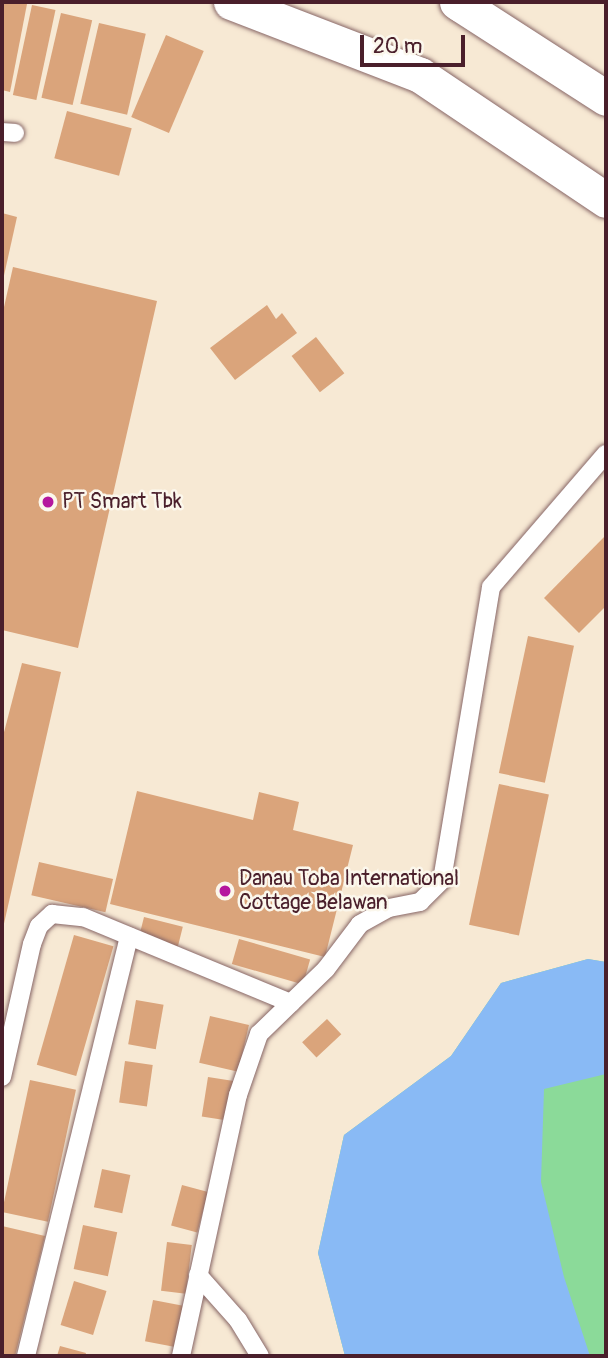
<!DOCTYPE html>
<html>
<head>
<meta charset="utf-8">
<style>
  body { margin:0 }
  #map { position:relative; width:608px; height:1358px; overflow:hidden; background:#f7e9d4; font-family:Pangolin,sans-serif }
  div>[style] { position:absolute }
  .green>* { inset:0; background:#8bda99 }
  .water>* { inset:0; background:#89baf5 }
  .building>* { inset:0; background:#daa47b; transform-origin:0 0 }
  .roads { filter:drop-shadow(0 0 2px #876666) drop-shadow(0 0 2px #876666) }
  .lane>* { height:18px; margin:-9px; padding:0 9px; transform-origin:9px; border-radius:9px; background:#fff }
  .street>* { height:35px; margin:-17.5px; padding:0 17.5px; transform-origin:17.5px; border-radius:17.5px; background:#fff }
  .primary>* { height:38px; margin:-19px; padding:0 19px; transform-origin:19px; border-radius:19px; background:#fff }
  .dots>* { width:19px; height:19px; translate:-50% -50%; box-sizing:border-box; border:4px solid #fbf7ec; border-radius:50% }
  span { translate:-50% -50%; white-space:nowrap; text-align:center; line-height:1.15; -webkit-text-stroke:5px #fbf7ec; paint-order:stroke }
  .poi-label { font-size:21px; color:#4a1f2b }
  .left { translate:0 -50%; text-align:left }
  .frame { position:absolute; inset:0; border:4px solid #4a1f2b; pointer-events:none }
  .scale { position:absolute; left:360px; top:35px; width:105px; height:32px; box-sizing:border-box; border:4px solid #4a1f2b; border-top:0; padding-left:9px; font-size:21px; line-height:24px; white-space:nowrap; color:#4a1f2b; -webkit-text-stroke:5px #fbf7ec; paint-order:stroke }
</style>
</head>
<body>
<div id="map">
  <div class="green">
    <i style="clip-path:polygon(588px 959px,606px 962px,606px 1356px,345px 1356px,318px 1253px,344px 1135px,451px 1056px,501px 983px)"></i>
  </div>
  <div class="water">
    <i style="clip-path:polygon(588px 959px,606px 962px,606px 1074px,544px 1089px,541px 1182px,564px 1277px,590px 1356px,345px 1356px,318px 1253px,344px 1135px,451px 1056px,501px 983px)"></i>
  </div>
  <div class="building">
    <i style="clip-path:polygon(2px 2px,27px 4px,10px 92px,2px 90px)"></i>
    <i style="left:32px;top:5px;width:24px;height:92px;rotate:12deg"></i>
    <i style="left:61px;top:13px;width:32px;height:87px;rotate:13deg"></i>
    <i style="left:99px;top:23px;width:48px;height:83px;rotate:13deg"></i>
    <i style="left:166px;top:35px;width:41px;height:89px;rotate:23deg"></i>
    <i style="left:67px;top:111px;width:67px;height:49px;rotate:15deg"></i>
    <i style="clip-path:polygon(2px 213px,17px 217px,3px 280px,2px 280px)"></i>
    <i style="clip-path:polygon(13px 267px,157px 301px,78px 648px,2px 630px,2px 316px)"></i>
    <i style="clip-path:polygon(267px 305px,276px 319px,282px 313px,297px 333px,235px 380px,210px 348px)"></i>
    <i style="left:316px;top:337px;width:46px;height:31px;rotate:52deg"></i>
    <i style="clip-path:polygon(606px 535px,606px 606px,579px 633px,544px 598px)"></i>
    <i style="left:528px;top:636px;width:47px;height:140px;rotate:12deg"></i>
    <i style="clip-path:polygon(22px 663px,61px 672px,3px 928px,2px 740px)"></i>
    <i style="left:499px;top:784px;width:51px;height:144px;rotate:12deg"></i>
    <i style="clip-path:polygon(137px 791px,253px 820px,259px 792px,299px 802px,293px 830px,353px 845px,325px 957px,110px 904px)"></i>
    <i style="left:39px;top:862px;width:76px;height:34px;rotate:13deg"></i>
    <i style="left:144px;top:917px;width:40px;height:22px;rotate:14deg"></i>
    <i style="left:74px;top:935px;width:41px;height:135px;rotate:16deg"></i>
    <i style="left:239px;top:939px;width:74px;height:26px;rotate:16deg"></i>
    <i style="left:136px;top:1000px;width:28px;height:45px;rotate:10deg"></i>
    <i style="left:210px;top:1016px;width:40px;height:48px;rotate:13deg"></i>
    <i style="left:327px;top:1019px;width:21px;height:34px;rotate:47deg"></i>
    <i style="left:125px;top:1061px;width:28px;height:42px;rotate:8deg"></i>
    <i style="left:208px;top:1077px;width:26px;height:40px;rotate:9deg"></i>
    <i style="left:30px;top:1080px;width:47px;height:135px;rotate:12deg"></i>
    <i style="left:102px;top:1169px;width:29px;height:39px;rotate:12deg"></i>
    <i style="left:182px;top:1185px;width:27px;height:42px;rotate:15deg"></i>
    <i style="left:83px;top:1225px;width:35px;height:45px;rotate:12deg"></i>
    <i style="clip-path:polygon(2px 1226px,45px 1236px,15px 1356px,2px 1356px)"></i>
    <i style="left:167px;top:1242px;width:25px;height:49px;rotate:7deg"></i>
    <i style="left:74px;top:1281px;width:34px;height:46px;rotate:17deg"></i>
    <i style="left:153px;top:1300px;width:32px;height:42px;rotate:11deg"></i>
    <i style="clip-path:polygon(60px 1346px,86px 1353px,85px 1356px,57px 1356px)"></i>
  </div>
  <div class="roads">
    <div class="lane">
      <i style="left:2px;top:132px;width:13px;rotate:4deg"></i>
      <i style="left:2px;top:1077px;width:136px;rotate:-77.3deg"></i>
      <i style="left:32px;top:944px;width:19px;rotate:-69deg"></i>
      <i style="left:39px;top:926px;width:18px;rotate:-43deg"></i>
      <i style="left:52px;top:914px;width:31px;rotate:6deg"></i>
      <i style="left:83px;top:917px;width:225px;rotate:22.5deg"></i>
      <i style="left:198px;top:1275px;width:60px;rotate:48.4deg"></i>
      <i style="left:238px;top:1320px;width:42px;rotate:58.6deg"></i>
      <i style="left:26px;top:1356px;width:432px;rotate:-76.2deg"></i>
      <i style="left:181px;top:1356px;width:267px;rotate:-77.7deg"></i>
      <i style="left:238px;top:1095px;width:65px;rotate:-71deg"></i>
      <i style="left:259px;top:1034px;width:93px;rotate:-44.1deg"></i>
      <i style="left:326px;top:969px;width:56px;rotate:-52.9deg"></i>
      <i style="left:360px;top:924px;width:33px;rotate:-29deg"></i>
      <i style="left:389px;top:908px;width:32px;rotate:-11deg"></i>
      <i style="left:420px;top:902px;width:31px;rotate:-45deg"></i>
      <i style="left:442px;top:880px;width:297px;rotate:-80.5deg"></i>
      <i style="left:491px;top:587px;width:176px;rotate:-49.2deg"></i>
    </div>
    <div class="street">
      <i style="left:231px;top:2px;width:203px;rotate:21.1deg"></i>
      <i style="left:420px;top:75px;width:224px;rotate:33.9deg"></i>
      <i style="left:457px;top:2px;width:177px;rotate:32.8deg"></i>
    </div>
    <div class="primary">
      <i style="left:460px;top:2px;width:4px;rotate:34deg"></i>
    </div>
  </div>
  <div class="dots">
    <i style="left:48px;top:502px;background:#b5179e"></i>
    <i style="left:225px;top:891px;background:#b5179e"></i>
  </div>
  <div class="poi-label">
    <span class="left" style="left:62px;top:502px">PT Smart Tbk</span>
    <span class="left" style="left:239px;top:891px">Danau Toba International<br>Cottage Belawan</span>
  </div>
  <div class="frame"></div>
  <div class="scale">20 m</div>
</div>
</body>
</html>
